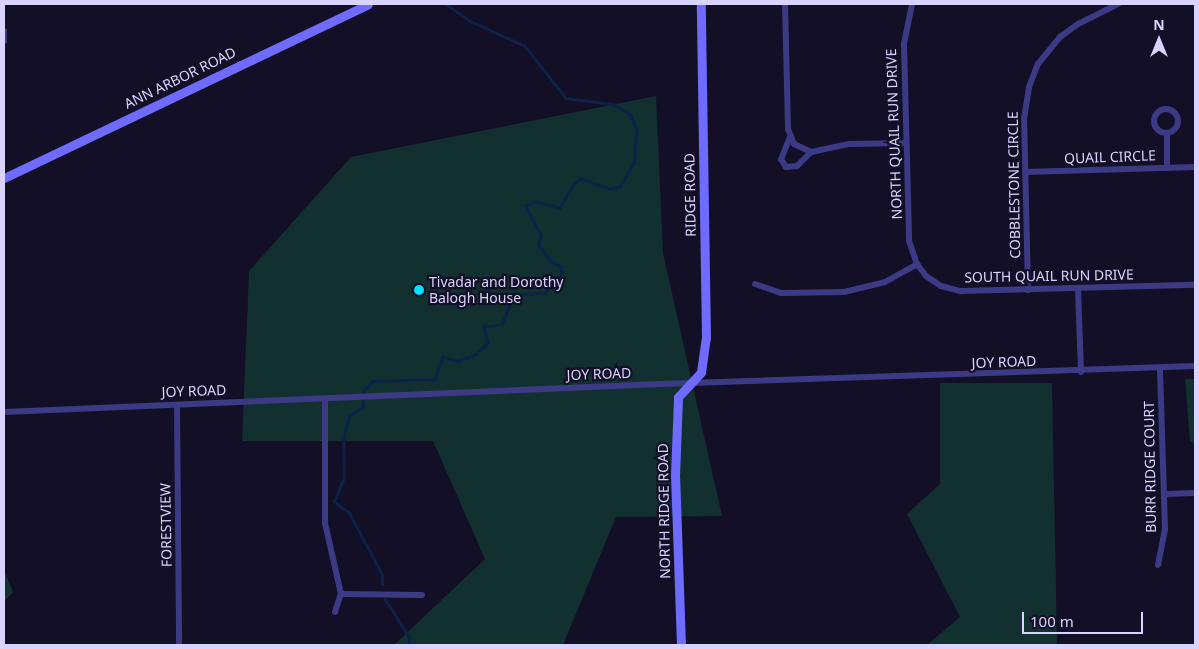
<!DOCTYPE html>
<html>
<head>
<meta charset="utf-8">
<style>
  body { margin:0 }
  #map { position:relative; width:1199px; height:649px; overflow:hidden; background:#130f26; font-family:"Noto Sans",sans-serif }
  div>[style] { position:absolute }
  .green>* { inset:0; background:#12302f }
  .stream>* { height:2.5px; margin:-1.25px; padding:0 1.25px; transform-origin:1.25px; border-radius:1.25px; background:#0c2248 }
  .street>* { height:6px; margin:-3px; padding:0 3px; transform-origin:3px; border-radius:3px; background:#3d3a85 }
  .street>.ring { margin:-3px; padding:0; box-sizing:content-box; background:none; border:6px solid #3d3a85; border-radius:50% }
  .secondary>* { height:9px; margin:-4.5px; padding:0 4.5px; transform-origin:4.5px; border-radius:4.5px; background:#6f6bff }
  .dots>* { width:14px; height:14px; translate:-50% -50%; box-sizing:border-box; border:2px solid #130f26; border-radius:50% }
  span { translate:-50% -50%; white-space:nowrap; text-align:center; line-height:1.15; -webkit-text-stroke:4.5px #130f26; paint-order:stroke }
  .street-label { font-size:14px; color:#d9d4ff }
  .poi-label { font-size:14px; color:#d9d4ff }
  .left { translate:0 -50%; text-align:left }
  .frame { position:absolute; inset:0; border:5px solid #d9d4ff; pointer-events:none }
  .north { position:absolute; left:1134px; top:15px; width:50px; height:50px; -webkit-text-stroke:4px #130f26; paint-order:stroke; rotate:0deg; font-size:14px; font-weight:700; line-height:20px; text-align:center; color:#d9d4ff }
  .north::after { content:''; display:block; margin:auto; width:18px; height:22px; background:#d9d4ff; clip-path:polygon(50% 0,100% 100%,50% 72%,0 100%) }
  .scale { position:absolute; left:1022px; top:612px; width:121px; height:22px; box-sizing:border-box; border:2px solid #d9d4ff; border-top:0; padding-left:6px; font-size:15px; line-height:18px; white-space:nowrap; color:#d9d4ff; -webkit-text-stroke:4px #130f26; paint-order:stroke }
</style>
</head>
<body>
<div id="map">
  <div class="green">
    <i style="clip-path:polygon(656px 96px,663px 253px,722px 516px,616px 517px,563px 645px,394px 645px,485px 559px,433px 441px,242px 441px,249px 271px,351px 157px)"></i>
    <i style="clip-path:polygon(1185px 379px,1195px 379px,1195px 443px,1190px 442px)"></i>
    <i style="clip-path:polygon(940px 383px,1052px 383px,1057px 645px,927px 645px,960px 617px,907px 514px,940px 484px)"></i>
    <i style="clip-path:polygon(4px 570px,13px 592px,4px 602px)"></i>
  </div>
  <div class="stream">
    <i style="left:446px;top:4px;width:29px;rotate:35deg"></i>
    <i style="left:470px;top:21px;width:60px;rotate:24.4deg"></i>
    <i style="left:525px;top:46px;width:66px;rotate:51.7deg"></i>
    <i style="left:566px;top:98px;width:47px;rotate:7.3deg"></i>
    <i style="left:613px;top:104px;width:20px;rotate:30deg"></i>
    <i style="left:630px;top:114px;width:17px;rotate:66deg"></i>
    <i style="left:637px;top:130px;width:33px;rotate:95deg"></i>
    <i style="left:634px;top:163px;width:28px;rotate:120deg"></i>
    <i style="left:620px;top:187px;width:11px;rotate:170deg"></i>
    <i style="left:609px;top:189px;width:30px;rotate:-160deg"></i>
    <i style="left:581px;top:179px;width:7px;rotate:146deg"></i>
    <i style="left:575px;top:183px;width:29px;rotate:121deg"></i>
    <i style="left:560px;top:208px;width:25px;rotate:-166deg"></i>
    <i style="left:536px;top:202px;width:11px;rotate:158deg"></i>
    <i style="left:526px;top:206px;width:33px;rotate:63deg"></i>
    <i style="left:541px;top:235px;width:10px;rotate:101deg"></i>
    <i style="left:539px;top:245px;width:21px;rotate:53deg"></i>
    <i style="left:552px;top:262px;width:10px;rotate:24deg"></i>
    <i style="left:561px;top:266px;width:7px;rotate:82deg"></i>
    <i style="left:562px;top:273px;width:26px;rotate:130deg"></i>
    <i style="left:545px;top:293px;width:31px;rotate:176deg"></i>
    <i style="left:514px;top:295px;width:31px;rotate:112deg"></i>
    <i style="left:382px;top:585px;width:10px;rotate:-90deg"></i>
    <i style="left:382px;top:575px;width:70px;rotate:-118deg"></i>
    <i style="left:349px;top:513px;width:19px;rotate:-144deg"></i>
    <i style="left:334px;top:502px;width:27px;rotate:-68deg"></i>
    <i style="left:344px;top:477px;width:39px;rotate:-91deg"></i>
    <i style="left:343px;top:438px;width:23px;rotate:-75deg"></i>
    <i style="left:349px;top:416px;width:17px;rotate:-33deg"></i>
    <i style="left:363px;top:407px;width:17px;rotate:-87deg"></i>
    <i style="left:364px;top:390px;width:13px;rotate:-45deg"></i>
    <i style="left:373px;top:381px;width:62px;rotate:-1.8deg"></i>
    <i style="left:435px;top:379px;width:23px;rotate:-72deg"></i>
    <i style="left:442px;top:357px;width:17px;rotate:13deg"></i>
    <i style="left:459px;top:361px;width:18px;rotate:-22deg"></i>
    <i style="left:476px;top:354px;width:16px;rotate:-43deg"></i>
    <i style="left:488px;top:343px;width:17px;rotate:-107deg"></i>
    <i style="left:483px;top:327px;width:14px;rotate:-8deg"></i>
    <i style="left:385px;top:599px;width:44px;rotate:57deg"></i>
    <i style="left:409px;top:636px;width:9px;rotate:84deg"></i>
  </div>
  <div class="street">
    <i style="left:785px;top:4px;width:125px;rotate:88.6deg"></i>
    <i style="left:788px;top:129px;width:16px;rotate:68deg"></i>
    <i style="left:794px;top:144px;width:19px;rotate:25deg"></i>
    <i style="left:811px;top:152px;width:39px;rotate:-12deg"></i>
    <i style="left:849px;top:144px;width:57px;rotate:-1deg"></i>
    <i style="left:912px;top:4px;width:41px;rotate:101.3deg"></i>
    <i style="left:904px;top:44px;width:197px;rotate:88.5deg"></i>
    <i style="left:909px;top:241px;width:24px;rotate:71deg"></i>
    <i style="left:917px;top:264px;width:15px;rotate:53deg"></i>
    <i style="left:926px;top:276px;width:18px;rotate:34deg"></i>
    <i style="left:941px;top:286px;width:20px;rotate:15deg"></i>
    <i style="left:960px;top:291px;width:235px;rotate:-1.5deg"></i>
    <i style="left:4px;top:31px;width:10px;rotate:90deg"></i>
    <i class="ring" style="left:1154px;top:109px;width:18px;height:18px"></i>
    <i style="left:1167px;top:133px;width:35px;rotate:90deg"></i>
    <i style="left:790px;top:137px;width:24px;rotate:112deg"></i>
    <i style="left:781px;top:159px;width:9px;rotate:58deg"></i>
    <i style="left:786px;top:167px;width:11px;rotate:-5deg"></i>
    <i style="left:797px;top:166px;width:20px;rotate:-45deg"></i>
    <i style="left:1025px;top:172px;width:170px;rotate:-1.7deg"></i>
    <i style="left:755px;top:284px;width:28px;rotate:19deg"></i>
    <i style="left:781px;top:293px;width:63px;rotate:-0.9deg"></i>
    <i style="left:844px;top:292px;width:42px;rotate:-13.7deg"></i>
    <i style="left:885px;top:282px;width:37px;rotate:-29deg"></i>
    <i style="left:1078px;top:289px;width:83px;rotate:87.9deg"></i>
    <i style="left:1028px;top:290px;width:171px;rotate:-91.3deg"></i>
    <i style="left:1024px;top:119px;width:32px;rotate:-81deg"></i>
    <i style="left:1029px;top:87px;width:25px;rotate:-69deg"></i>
    <i style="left:1038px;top:64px;width:35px;rotate:-51deg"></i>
    <i style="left:1060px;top:37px;width:22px;rotate:-36deg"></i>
    <i style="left:1078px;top:24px;width:45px;rotate:-26.6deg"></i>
    <i style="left:325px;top:399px;width:124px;rotate:90deg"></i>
    <i style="left:325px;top:523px;width:73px;rotate:77.3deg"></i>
    <i style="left:341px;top:594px;width:81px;rotate:0.7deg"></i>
    <i style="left:177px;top:405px;width:240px;rotate:89.5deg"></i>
    <i style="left:4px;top:412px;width:658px;rotate:-2.44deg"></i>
    <i style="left:661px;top:384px;width:534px;rotate:-1.93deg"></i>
    <i style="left:1165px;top:494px;width:30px;rotate:-2deg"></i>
    <i style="left:1158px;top:565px;width:37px;rotate:-79deg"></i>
    <i style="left:1165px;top:529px;width:161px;rotate:-91.8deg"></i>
    <i style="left:335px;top:612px;width:19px;rotate:-72deg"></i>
  </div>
  <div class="secondary">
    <i style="left:4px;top:178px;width:403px;rotate:-25.5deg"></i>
    <i style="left:681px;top:645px;width:169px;rotate:-92deg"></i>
    <i style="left:675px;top:476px;width:79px;rotate:-87.8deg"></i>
    <i style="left:678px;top:397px;width:34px;rotate:-47deg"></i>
    <i style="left:701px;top:372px;width:34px;rotate:-82deg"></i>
    <i style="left:706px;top:338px;width:334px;rotate:-90.9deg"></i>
  </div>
  <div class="dots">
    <i style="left:419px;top:290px;background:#00e5ff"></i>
  </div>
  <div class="street-label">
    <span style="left:180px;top:78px;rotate:-26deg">ANN ARBOR ROAD</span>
    <span style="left:894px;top:134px;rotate:-92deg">NORTH QUAIL RUN DRIVE</span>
    <span style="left:1110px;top:157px;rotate:-2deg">QUAIL CIRCLE</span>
    <span style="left:1014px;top:185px;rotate:-91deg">COBBLESTONE CIRCLE</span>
    <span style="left:690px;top:195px;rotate:-91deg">RIDGE ROAD</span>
    <span style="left:1049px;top:276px;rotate:-1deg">SOUTH QUAIL RUN DRIVE</span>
    <span style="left:1004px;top:362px;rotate:-2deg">JOY ROAD</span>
    <span style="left:599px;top:374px;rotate:-2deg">JOY ROAD</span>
    <span style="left:194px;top:391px;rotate:-2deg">JOY ROAD</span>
    <span style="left:1150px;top:467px;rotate:-91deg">BURR RIDGE COURT</span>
    <span style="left:664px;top:511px;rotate:-91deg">NORTH RIDGE ROAD</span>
    <span style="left:166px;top:525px;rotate:-91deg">FORESTVIEW</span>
  </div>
  <div class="poi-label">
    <span class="left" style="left:429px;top:290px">Tivadar and Dorothy<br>Balogh House</span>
  </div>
  <div class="frame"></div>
  <div class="north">N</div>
  <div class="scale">100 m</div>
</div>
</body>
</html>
